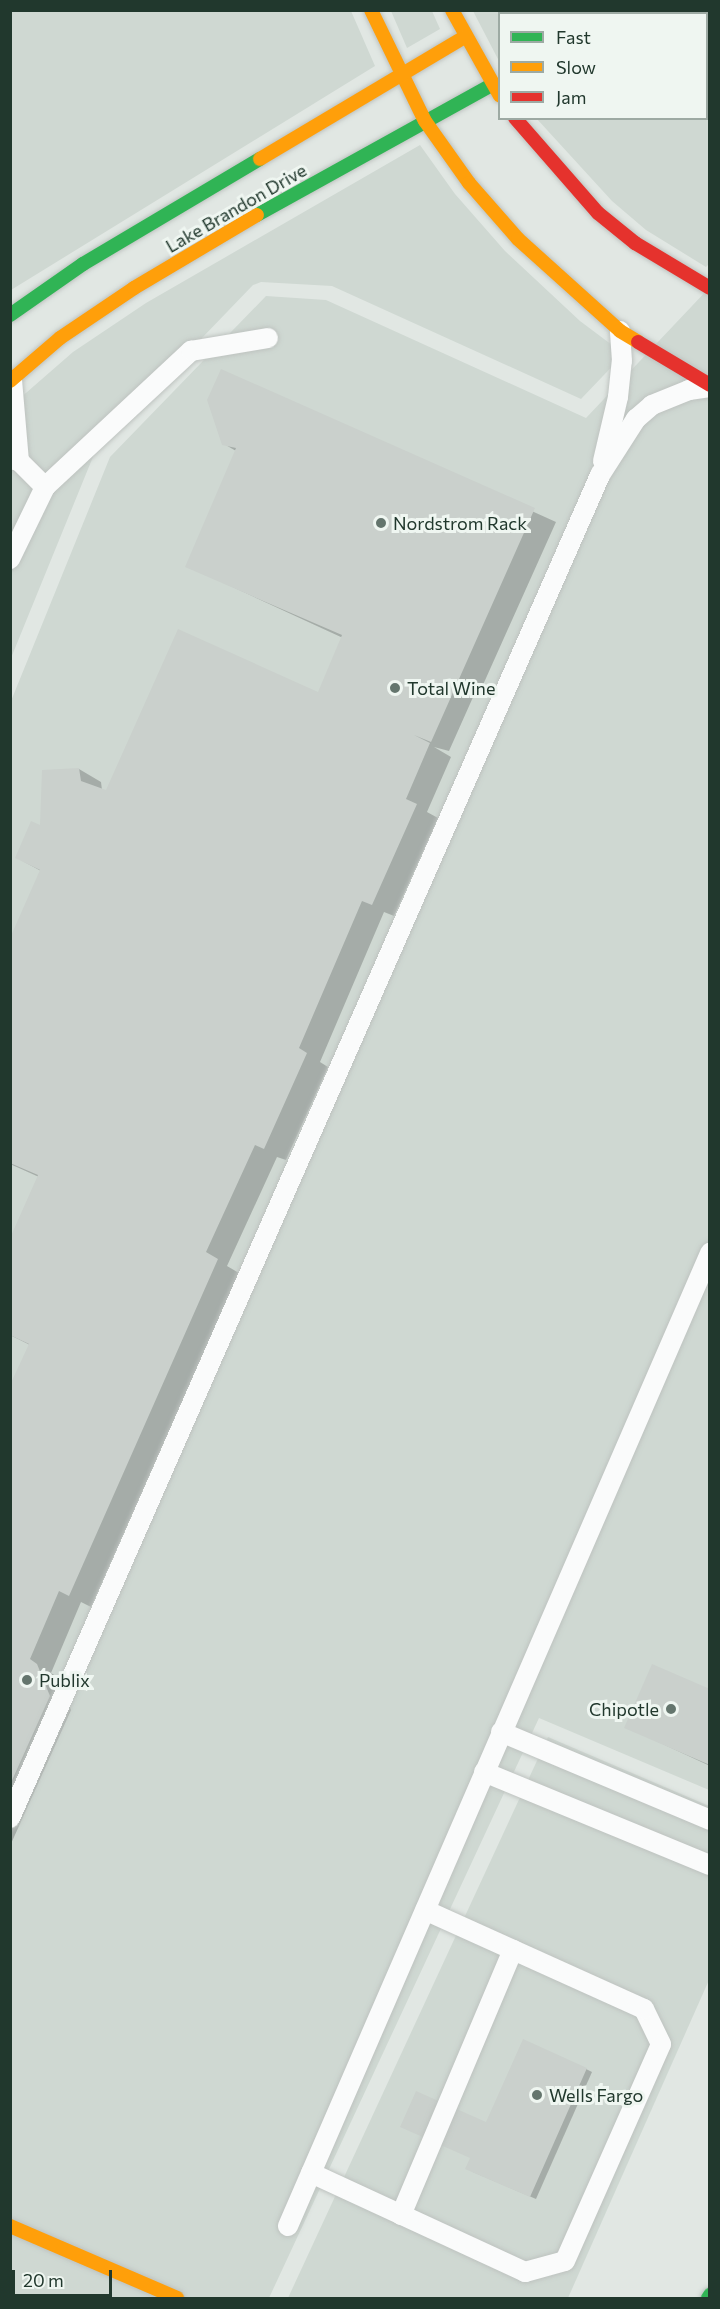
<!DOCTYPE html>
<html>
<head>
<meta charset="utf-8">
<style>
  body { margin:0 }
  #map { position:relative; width:720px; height:2309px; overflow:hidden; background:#e1e7e3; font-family:Commissioner,sans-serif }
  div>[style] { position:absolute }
  .built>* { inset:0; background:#cfd8d2 }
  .shadow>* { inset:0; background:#0003 }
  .building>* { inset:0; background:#cad0cc }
  .roads { filter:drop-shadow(0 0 2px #bec3c0) drop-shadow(0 0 2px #bec3c0) }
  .lane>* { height:20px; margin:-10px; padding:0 10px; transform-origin:10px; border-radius:10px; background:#fafbfb }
  .fast>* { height:14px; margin:-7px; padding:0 7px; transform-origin:7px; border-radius:7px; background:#30b455 }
  .slow>* { height:14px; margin:-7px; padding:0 7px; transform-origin:7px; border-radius:7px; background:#ff9f0a }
  .jam>* { height:14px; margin:-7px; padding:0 7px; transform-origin:7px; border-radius:7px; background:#e5322d }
  .dots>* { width:16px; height:16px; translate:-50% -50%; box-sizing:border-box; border:3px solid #eff6f1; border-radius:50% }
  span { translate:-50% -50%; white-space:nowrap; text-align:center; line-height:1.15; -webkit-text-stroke:6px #eff6f1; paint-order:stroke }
  .street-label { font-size:18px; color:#21382d }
  .poi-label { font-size:18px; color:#21382d }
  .left { translate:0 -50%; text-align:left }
  .right { translate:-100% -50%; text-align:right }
  .frame { position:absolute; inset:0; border:12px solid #21382d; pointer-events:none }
  .legend { position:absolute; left:498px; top:12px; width:210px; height:108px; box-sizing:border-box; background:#eff6f1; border:2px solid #9daaa3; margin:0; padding:8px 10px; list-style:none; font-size:18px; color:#21382d }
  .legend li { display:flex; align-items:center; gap:12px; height:30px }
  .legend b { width:30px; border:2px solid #9daaa3 }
  .scale { position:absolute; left:12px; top:2270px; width:100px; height:27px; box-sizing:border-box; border:3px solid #21382d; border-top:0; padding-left:8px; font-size:18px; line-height:21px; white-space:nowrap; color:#21382d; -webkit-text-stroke:4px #eff6f1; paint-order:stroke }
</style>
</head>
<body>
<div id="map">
  <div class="built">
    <i style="clip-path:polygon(11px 10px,351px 11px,375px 66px,11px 290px)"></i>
    <i style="clip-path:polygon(391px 11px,432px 11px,440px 29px,407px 48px)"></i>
    <i style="clip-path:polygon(473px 11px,709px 11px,710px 263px,706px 267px,646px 230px,612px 201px,537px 119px,706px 118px,706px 14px,500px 14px,499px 61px)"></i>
    <i style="clip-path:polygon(420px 145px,455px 194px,505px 251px,580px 321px,624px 354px,581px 399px,332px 286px,261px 282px,253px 285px,97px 447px,11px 658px,11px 406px,73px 352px,146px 303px)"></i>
    <i style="clip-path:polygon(709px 288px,709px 1790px,539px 1718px,269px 2298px,11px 2298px,11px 701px,110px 457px,266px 296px,326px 300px,586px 418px)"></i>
    <i style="clip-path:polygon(548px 1737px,709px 1806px,709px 1980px,568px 2298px,288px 2298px)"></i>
  </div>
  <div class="shadow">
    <i style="clip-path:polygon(222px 371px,556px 522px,478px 696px,474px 695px,449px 751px,434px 747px,451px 757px,427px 812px,438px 818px,394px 916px,384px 912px,320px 1062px,328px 1067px,286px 1160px,277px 1157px,227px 1266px,239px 1273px,91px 1607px,81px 1602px,51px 1673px,59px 1678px,71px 1710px,10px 1846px,10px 1389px,30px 1345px,10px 1335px,10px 1242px,39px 1177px,10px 1164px,10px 942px,41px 871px,17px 858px,79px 769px,101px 782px,102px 790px,106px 792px,328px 698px,343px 638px,187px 566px,236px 451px,224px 444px)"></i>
    <i style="clip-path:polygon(710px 1691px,710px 1766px,626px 1727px)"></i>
    <i style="clip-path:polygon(586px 2069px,592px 2072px,536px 2199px,473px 2172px,472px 2158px,487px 2124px)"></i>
  </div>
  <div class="building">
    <i style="clip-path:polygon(221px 369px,535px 508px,431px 742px,414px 735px,430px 743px,406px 799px,417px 804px,372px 905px,362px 901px,299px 1048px,307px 1053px,264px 1149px,255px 1145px,206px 1252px,218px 1259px,69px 1596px,59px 1591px,30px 1659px,37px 1664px,50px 1696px,10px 1785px,10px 1385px,29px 1344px,10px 1335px,10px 1238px,38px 1175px,10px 1163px,10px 938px,40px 870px,15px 858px,31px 821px,40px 825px,42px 770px,79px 768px,81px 781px,106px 790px,178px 629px,318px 692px,342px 635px,185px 567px,236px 448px,222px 445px,207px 400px)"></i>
    <i style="clip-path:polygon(652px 1664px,710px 1689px,710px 1765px,624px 1728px)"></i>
    <i style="clip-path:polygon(523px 2039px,587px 2068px,530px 2197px,465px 2169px,470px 2158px,400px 2127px,416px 2091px,486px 2122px)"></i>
  </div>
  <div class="roads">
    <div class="lane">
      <i style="left:12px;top:380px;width:81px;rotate:85.1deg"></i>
      <i style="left:10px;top:459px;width:9px;rotate:13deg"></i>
      <i style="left:19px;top:461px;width:37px;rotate:45deg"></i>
      <i style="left:603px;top:461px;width:66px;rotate:-76.8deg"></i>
      <i style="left:618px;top:397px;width:36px;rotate:-84deg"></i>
      <i style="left:622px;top:361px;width:30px;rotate:-94deg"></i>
      <i style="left:10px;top:559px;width:80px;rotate:-64.1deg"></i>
      <i style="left:45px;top:487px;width:200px;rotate:-43deg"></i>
      <i style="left:191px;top:351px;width:78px;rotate:-9.6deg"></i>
      <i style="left:501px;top:1732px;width:227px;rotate:22.8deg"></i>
      <i style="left:484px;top:1772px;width:244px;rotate:22.4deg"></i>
      <i style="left:10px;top:1818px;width:1467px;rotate:-66.28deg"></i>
      <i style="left:600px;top:475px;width:67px;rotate:-57.3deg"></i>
      <i style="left:636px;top:419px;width:21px;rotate:-41deg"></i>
      <i style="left:652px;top:405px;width:40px;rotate:-22deg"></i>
      <i style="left:689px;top:390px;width:21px;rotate:-8deg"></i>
      <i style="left:311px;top:2173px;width:236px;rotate:24.8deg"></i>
      <i style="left:525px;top:2272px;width:41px;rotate:-15.4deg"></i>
      <i style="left:565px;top:2261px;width:237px;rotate:-66.1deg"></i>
      <i style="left:661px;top:2044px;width:39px;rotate:-116deg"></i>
      <i style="left:644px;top:2009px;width:240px;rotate:-155.7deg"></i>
      <i style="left:401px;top:2215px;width:288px;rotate:-67.1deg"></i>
      <i style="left:288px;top:2226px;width:1061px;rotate:-66.55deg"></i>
    </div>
    <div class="fast">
      <i style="left:257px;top:215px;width:269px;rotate:-29deg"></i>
      <i style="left:10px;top:315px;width:89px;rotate:-34.9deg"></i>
      <i style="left:83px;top:264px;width:206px;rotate:-30.7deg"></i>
      <i style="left:708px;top:2298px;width:4px;rotate:-56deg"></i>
    </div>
    <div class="slow">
      <i style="left:371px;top:10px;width:123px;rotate:64.1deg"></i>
      <i style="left:425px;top:121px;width:76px;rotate:54.6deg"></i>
      <i style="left:469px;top:183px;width:74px;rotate:48.8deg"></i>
      <i style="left:518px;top:239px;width:137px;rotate:42deg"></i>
      <i style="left:620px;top:331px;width:21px;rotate:31deg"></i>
      <i style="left:452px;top:10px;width:98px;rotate:60.8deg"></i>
      <i style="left:260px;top:159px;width:239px;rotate:-30.8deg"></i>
      <i style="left:10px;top:381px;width:66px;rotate:-40.7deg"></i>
      <i style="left:60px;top:338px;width:89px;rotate:-34deg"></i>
      <i style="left:134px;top:288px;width:143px;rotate:-30.7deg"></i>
      <i style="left:10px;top:2226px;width:182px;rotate:23.3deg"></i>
    </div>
    <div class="jam">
      <i style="left:515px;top:118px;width:126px;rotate:48.9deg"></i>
      <i style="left:598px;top:213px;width:48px;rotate:39deg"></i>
      <i style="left:635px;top:243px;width:87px;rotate:31deg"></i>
      <i style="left:638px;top:342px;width:84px;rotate:30.8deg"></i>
    </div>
  </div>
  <div class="dots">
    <i style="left:381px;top:523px;background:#64756d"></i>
    <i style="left:395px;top:688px;background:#64756d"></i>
    <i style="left:27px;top:1680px;background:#64756d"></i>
    <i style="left:671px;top:1709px;background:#64756d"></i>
    <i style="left:537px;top:2095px;background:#64756d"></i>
  </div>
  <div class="street-label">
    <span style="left:236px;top:208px;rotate:-30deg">Lake Brandon Drive</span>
  </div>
  <div class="poi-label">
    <span class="left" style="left:393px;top:523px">Nordstrom Rack</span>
    <span class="left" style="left:407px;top:688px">Total Wine</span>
    <span class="left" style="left:39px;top:1680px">Publix</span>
    <span class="right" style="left:659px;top:1709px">Chipotle</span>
    <span class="left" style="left:549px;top:2095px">Wells Fargo</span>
  </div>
  <div class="frame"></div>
  <ul class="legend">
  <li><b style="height:8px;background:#30b455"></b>Fast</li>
  <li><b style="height:8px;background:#ff9f0a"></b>Slow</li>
  <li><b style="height:8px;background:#e5322d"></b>Jam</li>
  </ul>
  <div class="scale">20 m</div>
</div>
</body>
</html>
